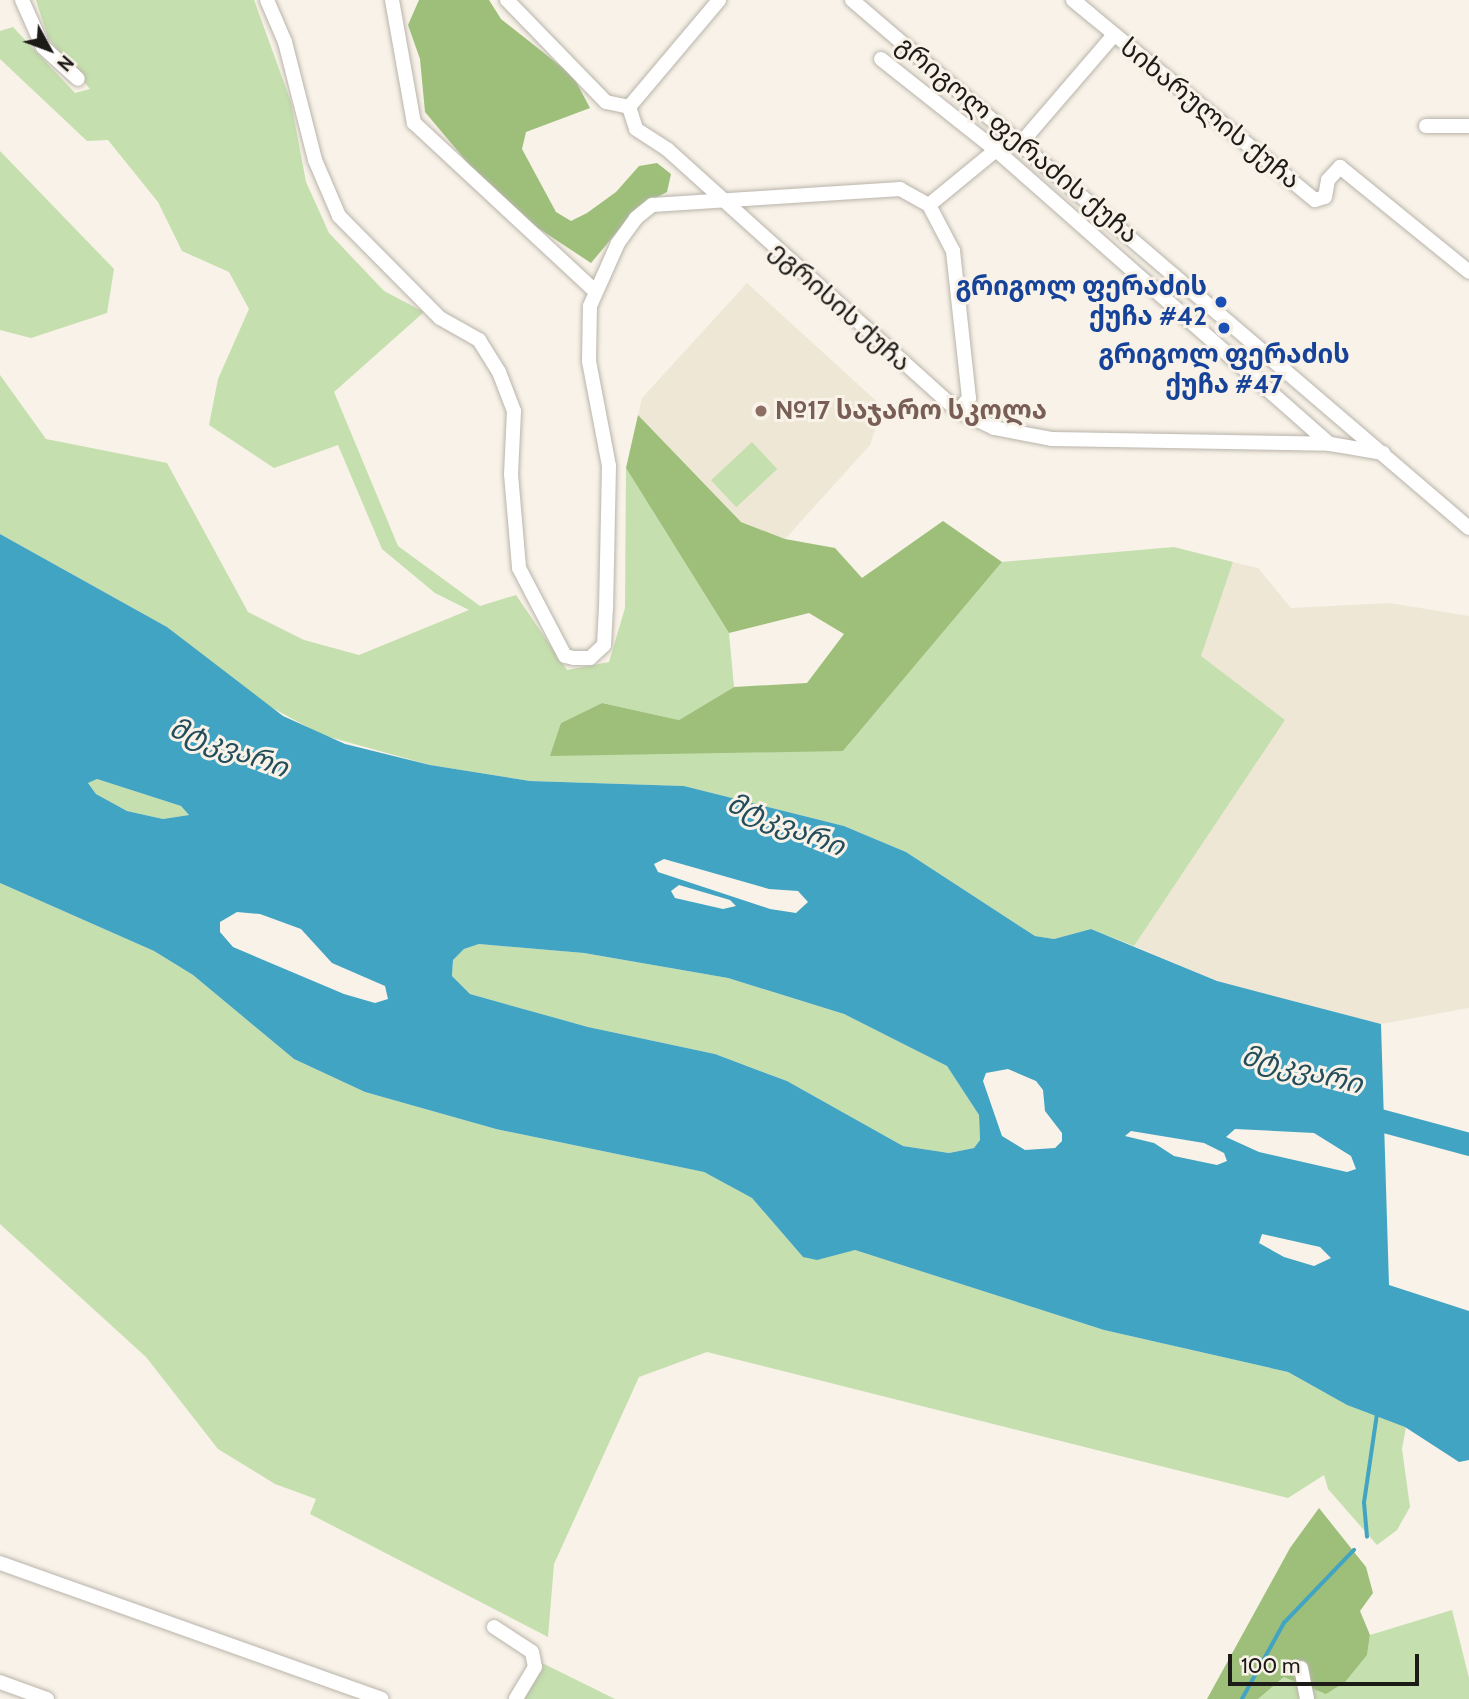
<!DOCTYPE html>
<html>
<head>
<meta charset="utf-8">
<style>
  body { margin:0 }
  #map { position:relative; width:1469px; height:1699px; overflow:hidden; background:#f8f2e8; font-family:Cabin,"Noto Sans Georgian",sans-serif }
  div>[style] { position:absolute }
  .built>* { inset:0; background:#efe7d6 }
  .green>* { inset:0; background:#c5dfae; transform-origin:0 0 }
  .forest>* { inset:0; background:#9dbf7a }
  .water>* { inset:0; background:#42a4c3 }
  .stream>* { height:3.5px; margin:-1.75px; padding:0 1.75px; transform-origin:1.75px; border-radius:1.75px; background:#42a4c3 }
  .river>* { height:23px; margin:-11.5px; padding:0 11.5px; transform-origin:11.5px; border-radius:11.5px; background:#42a4c3 }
  .roads { filter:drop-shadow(0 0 2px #b9b4ab) drop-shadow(0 0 2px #b9b4ab) }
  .minor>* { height:14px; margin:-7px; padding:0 7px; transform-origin:7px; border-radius:7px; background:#fff }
  .dots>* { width:19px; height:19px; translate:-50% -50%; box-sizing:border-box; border:4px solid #f8f2e8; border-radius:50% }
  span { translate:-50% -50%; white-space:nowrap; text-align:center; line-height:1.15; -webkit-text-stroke:6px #f8f2e8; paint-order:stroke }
  .street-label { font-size:26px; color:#1d1b18 }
  .transit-label { font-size:26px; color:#164399; font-weight:700 }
  .right { translate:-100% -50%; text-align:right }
  .education-label { font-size:26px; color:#785e54; font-weight:700 }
  .left { translate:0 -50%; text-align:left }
  .water-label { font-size:28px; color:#234d5b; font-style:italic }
  .north { position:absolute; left:14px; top:14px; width:70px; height:70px; -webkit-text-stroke:5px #f8f2e8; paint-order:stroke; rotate:131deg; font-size:19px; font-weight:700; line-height:28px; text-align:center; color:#1d1b18 }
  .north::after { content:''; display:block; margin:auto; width:24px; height:32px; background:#1d1b18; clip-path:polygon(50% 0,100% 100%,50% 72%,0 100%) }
  .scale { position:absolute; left:1228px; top:1654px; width:191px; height:32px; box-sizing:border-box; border:4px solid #1d1b18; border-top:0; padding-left:9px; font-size:21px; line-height:24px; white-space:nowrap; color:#1d1b18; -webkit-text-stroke:5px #f8f2e8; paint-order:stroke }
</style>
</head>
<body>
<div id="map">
  <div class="built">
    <i style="clip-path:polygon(747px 283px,883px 407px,870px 445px,785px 539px,741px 522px,638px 415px,642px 398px)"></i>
    <i style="clip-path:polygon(1233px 562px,1258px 568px,1291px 608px,1390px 603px,1469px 616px,1469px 1008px,1381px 1024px,1217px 981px,1134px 946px,1285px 720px,1200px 656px)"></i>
  </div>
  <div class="green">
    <i style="clip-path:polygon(36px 0,254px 0,291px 102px,306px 182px,329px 233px,384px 291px,424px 312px,334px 392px,398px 546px,480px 606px,516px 595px,567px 670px,609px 662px,625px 608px,626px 468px,729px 633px,734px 687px,679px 720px,602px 703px,561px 723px,843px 751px,1002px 562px,1174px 547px,1233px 562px,1201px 656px,1285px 720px,1134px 946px,1091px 929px,1054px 939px,1035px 936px,906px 852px,844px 826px,684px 786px,530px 781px,430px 765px,322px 735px,256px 699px,167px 627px,0 534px,0 375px,46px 439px,167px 463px,248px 612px,304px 640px,359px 655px,469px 610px,435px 593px,382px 549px,338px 445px,274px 468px,209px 425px,218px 379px,249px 309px,229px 272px,182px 251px,158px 202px,108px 140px,87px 141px,0 59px,0 31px,13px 27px,75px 93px,90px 89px,48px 38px)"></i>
    <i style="clip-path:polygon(0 151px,114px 269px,107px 313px,31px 338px,0 330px)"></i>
    <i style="left:752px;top:442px;width:37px;height:56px;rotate:47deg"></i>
    <i style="clip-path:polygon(97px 779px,181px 806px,189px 815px,163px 819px,127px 811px,96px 794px,88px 783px)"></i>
    <i style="clip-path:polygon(0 883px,154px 951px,193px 975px,294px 1059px,365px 1092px,496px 1129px,704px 1172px,752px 1198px,803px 1257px,855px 1250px,1104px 1330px,1288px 1372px,1347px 1405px,1406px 1427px,1402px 1449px,1410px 1507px,1397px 1530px,1377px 1545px,1328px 1489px,1324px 1475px,1288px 1498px,707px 1352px,639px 1377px,554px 1564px,548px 1637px,310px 1514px,316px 1499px,275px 1484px,218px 1449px,146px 1357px,0 1224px)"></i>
    <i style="clip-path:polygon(479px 944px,584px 953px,728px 978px,844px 1014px,947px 1066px,979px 1115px,980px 1140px,974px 1148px,949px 1153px,903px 1146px,787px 1081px,715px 1054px,588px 1027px,470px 994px,452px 976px,453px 960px,464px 949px)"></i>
    <i style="clip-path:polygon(1452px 1610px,1469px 1678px,1469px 1699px,1258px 1699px,1284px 1677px,1367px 1655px,1370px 1635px)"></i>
    <i style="clip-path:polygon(536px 1660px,615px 1699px,513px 1699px)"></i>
  </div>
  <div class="forest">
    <i style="clip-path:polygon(419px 0,489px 0,501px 19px,573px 76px,590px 108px,526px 132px,522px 149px,556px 212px,571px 221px,587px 213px,616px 192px,639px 166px,657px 163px,671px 174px,667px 192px,638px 207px,591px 263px,503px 205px,425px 112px,420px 59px,408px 25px)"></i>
    <i style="clip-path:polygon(638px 415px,741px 522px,785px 539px,835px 548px,862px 578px,943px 521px,1002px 562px,843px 751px,550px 756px,561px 723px,602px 703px,679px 720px,734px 687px,807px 683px,844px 634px,809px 613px,729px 633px,626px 468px)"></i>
    <i style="clip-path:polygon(1319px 1508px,1366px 1567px,1373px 1593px,1360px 1611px,1370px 1635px,1367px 1655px,1345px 1682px,1326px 1694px,1284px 1677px,1258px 1699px,1207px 1699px,1290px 1548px)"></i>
  </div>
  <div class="water">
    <i style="clip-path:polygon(evenodd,0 534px,167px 627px,283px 716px,345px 744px,430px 765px,530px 781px,684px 786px,844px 826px,906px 852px,1035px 936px,1054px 939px,1091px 929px,1217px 981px,1381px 1024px,1389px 1285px,1469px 1311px,1469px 1460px,1459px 1462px,1405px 1427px,1347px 1405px,1288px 1372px,1104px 1330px,855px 1250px,817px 1260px,803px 1257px,752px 1198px,704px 1172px,496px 1129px,365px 1092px,294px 1059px,193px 975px,154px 951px,0 883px,0 534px,97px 779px,181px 806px,189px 815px,163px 819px,127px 811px,96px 794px,88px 783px,97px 779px,0 534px,664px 859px,769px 889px,798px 891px,808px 902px,796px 913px,770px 909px,658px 872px,654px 864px,664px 859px,0 534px,679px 885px,730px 900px,736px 906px,723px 909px,675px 898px,671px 891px,679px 885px,0 534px,237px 912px,260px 914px,301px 929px,332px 963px,385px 986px,388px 999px,375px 1003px,344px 994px,233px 947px,220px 932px,220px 922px,237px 912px,0 534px,479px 944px,584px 953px,728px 978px,844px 1014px,947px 1066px,979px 1115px,980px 1140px,974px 1148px,949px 1153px,903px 1146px,787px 1081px,715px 1054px,588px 1027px,470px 994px,452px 976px,453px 960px,464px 949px,479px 944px,0 534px,1008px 1069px,1036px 1081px,1043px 1090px,1045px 1111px,1062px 1133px,1062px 1141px,1055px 1148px,1025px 1150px,1002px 1136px,983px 1081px,986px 1073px,1008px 1069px,0 534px,1235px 1129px,1314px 1133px,1351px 1156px,1356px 1169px,1347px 1172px,1259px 1152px,1226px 1137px,1235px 1129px,0 534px,1131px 1131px,1204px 1143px,1224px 1153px,1227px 1161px,1217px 1165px,1174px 1156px,1154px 1143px,1125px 1136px,1131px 1131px,0 534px,1262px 1234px,1320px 1247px,1331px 1258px,1314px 1266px,1284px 1257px,1259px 1243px,1262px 1234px)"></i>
  </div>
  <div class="stream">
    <i style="left:1367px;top:1537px;width:34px;rotate:-95deg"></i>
    <i style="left:1364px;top:1503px;width:90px;rotate:-81.7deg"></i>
    <i style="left:1242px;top:1699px;width:87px;rotate:-61.1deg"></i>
    <i style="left:1284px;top:1623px;width:101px;rotate:-46.2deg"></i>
  </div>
  <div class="river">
    <i style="left:1354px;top:1113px;width:119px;rotate:15.1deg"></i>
  </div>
  <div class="roads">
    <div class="minor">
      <i style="left:22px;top:0;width:51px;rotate:65.9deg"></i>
      <i style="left:43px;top:47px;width:47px;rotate:42.4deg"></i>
      <i style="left:267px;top:0;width:46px;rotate:66.8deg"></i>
      <i style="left:285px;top:42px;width:122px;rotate:75.7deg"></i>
      <i style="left:315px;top:160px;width:61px;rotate:66.8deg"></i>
      <i style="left:339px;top:216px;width:144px;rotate:45.3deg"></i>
      <i style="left:440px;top:318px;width:45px;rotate:29.4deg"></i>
      <i style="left:479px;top:340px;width:38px;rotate:58deg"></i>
      <i style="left:499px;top:372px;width:42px;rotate:69deg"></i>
      <i style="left:514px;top:411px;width:63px;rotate:92.7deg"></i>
      <i style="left:511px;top:474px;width:94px;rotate:85.1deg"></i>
      <i style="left:519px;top:568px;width:99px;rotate:62.4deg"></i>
      <i style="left:565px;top:656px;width:9px;rotate:13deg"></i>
      <i style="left:574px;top:658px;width:16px"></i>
      <i style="left:590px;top:658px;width:19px;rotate:-43deg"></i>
      <i style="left:604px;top:645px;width:36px;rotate:-87deg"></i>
      <i style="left:606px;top:609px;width:143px;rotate:-88.8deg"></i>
      <i style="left:609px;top:466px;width:107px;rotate:-100.8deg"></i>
      <i style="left:589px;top:361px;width:55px;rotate:-89deg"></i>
      <i style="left:590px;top:306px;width:69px;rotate:-66deg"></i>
      <i style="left:618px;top:243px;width:31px;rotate:-54deg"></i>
      <i style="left:636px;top:218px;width:21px;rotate:-39deg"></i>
      <i style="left:652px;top:205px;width:249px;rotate:-3.7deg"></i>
      <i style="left:900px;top:189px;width:33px;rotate:29deg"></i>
      <i style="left:929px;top:205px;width:87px;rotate:-39.4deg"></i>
      <i style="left:996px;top:150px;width:21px;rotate:-53deg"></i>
      <i style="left:392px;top:0;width:125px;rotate:79.9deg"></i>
      <i style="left:414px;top:123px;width:246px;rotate:42.9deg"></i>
      <i style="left:507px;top:0;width:142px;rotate:45.9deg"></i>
      <i style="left:606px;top:102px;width:24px;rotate:12deg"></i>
      <i style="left:629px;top:107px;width:23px;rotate:72deg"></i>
      <i style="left:636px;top:129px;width:38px;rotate:33deg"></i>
      <i style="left:668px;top:150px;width:390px;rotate:42deg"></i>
      <i style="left:958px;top:411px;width:40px;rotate:25deg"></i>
      <i style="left:994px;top:428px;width:58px;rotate:10.9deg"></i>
      <i style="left:1051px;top:439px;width:279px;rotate:1deg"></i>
      <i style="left:1330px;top:444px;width:54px;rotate:9.6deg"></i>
      <i style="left:852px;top:0;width:812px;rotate:40.56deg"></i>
      <i style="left:1073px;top:0;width:314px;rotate:39.6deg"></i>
      <i style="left:1315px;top:200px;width:10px;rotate:-17deg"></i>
      <i style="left:1325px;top:197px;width:17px;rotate:-80deg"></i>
      <i style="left:1328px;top:180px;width:18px;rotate:-47deg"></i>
      <i style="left:1340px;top:167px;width:166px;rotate:39.1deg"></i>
      <i style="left:881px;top:59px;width:147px;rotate:38.4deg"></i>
      <i style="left:996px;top:150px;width:445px;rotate:41.4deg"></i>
      <i style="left:629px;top:107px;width:140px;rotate:-49.9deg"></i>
      <i style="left:1426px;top:126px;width:43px"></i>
      <i style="left:1021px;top:143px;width:143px;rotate:-49.3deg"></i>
      <i style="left:929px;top:205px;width:52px;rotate:62.4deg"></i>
      <i style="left:953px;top:251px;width:148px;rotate:83.8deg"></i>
      <i style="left:969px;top:398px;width:17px;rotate:130deg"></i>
      <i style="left:0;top:1563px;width:405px;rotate:19.6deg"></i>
      <i style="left:494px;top:1627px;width:45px;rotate:33.3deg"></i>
      <i style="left:532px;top:1652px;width:15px;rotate:79deg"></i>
      <i style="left:535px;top:1667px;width:37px;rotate:121deg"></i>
      <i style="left:1301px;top:1668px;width:32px;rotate:79deg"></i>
      <i style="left:0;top:1682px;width:50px;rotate:19.9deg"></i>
    </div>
  </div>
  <div class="dots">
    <i style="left:1221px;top:302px;background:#1a4fb4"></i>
    <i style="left:1224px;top:328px;background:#1a4fb4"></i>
    <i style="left:761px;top:411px;background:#8d6e63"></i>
  </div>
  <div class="street-label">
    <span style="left:1210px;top:114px;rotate:39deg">სიხარულის ქუჩა</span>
    <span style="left:1017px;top:140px;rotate:40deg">გრიგოლ ფერაძის ქუჩა</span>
    <span style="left:840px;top:307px;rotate:42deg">ეგრისის ქუჩა</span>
  </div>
  <div class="transit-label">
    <span class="right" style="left:1207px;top:302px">გრიგოლ ფერაძის<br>ქუჩა #42</span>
    <span style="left:1224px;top:370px">გრიგოლ ფერაძის<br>ქუჩა #47</span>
  </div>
  <div class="education-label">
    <span class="left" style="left:775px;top:411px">№17 საჯარო სკოლა</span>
  </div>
  <div class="water-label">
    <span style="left:229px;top:747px;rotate:20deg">მტკვარი</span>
    <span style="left:786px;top:824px;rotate:22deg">მტკვარი</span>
    <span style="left:1302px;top:1069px;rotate:14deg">მტკვარი</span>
  </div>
  <div class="north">N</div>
  <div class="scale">100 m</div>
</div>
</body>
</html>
